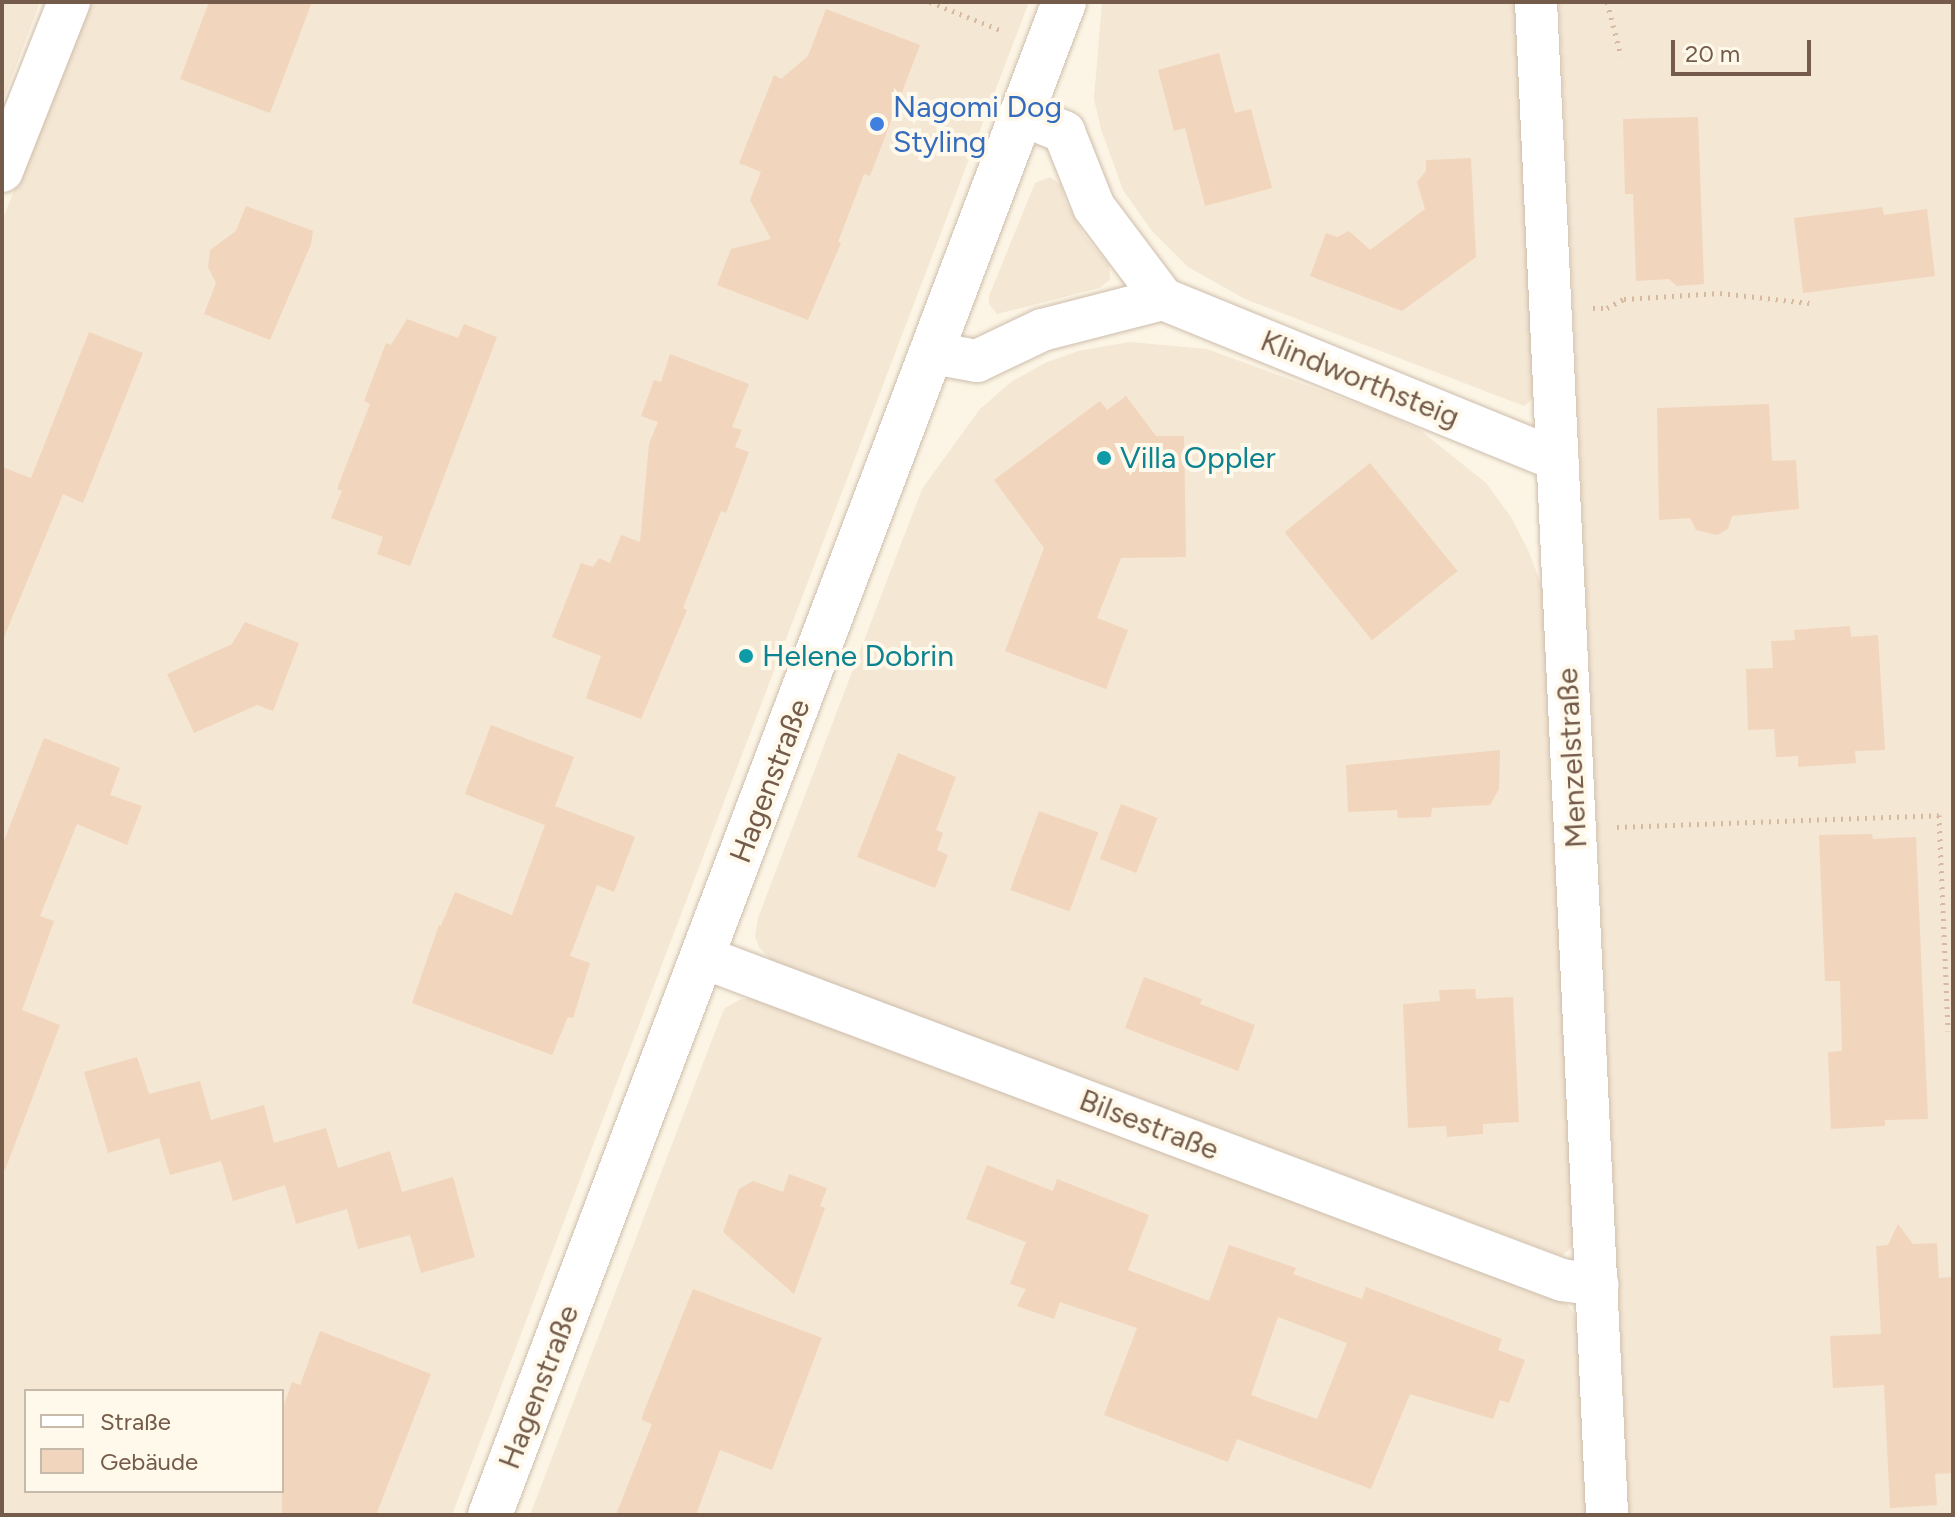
<!DOCTYPE html>
<html>
<head>
<meta charset="utf-8">
<style>
  body { margin:0 }
  #map { position:relative; width:1955px; height:1517px; overflow:hidden; background:#fcf5e5; font-family:Figtree,sans-serif }
  div>[style] { position:absolute }
  .residential>* { inset:0; background:#f4e7d4 }
  .building>* { inset:0; background:#f2d5bd; transform-origin:0 0 }
  .path>* { height:5px; margin-top:-2.5px; transform-origin:0; background:repeating-linear-gradient(90deg,#d7b9a0 0 2px,transparent 0 8px) }
  .roads { filter:drop-shadow(0 0 2px #cebdac) drop-shadow(0 0 2px #cebdac) }
  .minor>* { height:42px; margin:-21px; padding:0 21px; transform-origin:21px; border-radius:21px; background:#fff }
  .secondary>* { height:44px; margin:-22px; padding:0 22px; transform-origin:22px; border-radius:22px; background:#fff }
  .dots>* { width:22px; height:22px; translate:-50% -50%; box-sizing:border-box; border:4px solid #fff9ec; border-radius:50% }
  span { translate:-50% -50%; white-space:nowrap; text-align:center; line-height:1.15; -webkit-text-stroke:8px #fff9ec; paint-order:stroke }
  .shop-label { font-size:30px; color:#366cbe }
  .left { translate:0 -50%; text-align:left }
  .street-label { font-size:30px; color:#755c4a }
  .culture-label { font-size:30px; color:#0d838f }
  .frame { position:absolute; inset:0; border:4px solid #755c4a; pointer-events:none }
  .legend { position:absolute; left:24px; top:1389px; width:260px; height:104px; box-sizing:border-box; background:#fff9ec; border:2px solid #c8baab; margin:0; padding:10px 14px; list-style:none; font-size:24px; color:#755c4a }
  .legend li { display:flex; align-items:center; gap:16px; height:40px }
  .legend b { width:40px; border:2px solid #c8baab }
  .scale { position:absolute; left:1671px; top:40px; width:140px; height:36px; box-sizing:border-box; border:4px solid #755c4a; border-top:0; padding-left:10px; font-size:24px; line-height:28px; white-space:nowrap; color:#755c4a; -webkit-text-stroke:6px #fff9ec; paint-order:stroke }
</style>
</head>
<body>
<div id="map">
  <div class="residential">
    <i style="clip-path:polygon(2px 2px,40px 2px,2px 103px)"></i>
    <i style="clip-path:polygon(evenodd,88px 2px,1029px 2px,452px 1515px,2px 1515px,2px 221px,88px 2px,26px 1391px,282px 1391px,282px 1491px,26px 1491px,26px 1391px)"></i>
    <i style="clip-path:polygon(1102px 2px,1518px 2px,1537px 395px,1524px 406px,1245px 299px,1188px 267px,1152px 231px,1123px 190px,1101px 129px,1094px 99px)"></i>
    <i style="clip-path:polygon(1559px 2px,1953px 2px,1953px 1515px,1629px 1515px)"></i>
    <i style="clip-path:polygon(1050px 177px,1061px 185px,1065px 200px,1084px 235px,1109px 265px,1110px 280px,1099px 288px,997px 314px,989px 304px,989px 296px,1035px 183px)"></i>
    <i style="clip-path:polygon(1130px 342px,1207px 349px,1383px 413px,1420px 430px,1486px 483px,1511px 517px,1529px 552px,1542px 587px,1548px 622px,1576px 1243px,1562px 1256px,772px 961px,759px 947px,755px 936px,758px 918px,922px 489px,980px 409px,1011px 382px,1045px 363px,1078px 351px)"></i>
    <i style="clip-path:polygon(741px 999px,759px 999px,1567px 1304px,1577px 1318px,1586px 1515px,530px 1515px,720px 1019px,725px 1008px)"></i>
  </div>
  <div class="building">
    <i style="clip-path:polygon(209px 2px,312px 2px,270px 113px,180px 79px)"></i>
    <i style="clip-path:polygon(826px 9px,920px 45px,870px 176px,864px 174px,838px 242px,841px 243px,808px 320px,717px 285px,731px 249px,771px 239px,750px 200px,761px 172px,739px 163px,774px 75px,781px 79px,808px 56px)"></i>
    <i style="clip-path:polygon(1219px 53px,1235px 113px,1251px 109px,1272px 188px,1205px 206px,1185px 128px,1174px 131px,1158px 70px)"></i>
    <i style="clip-path:polygon(1698px 117px,1704px 284px,1677px 286px,1669px 279px,1636px 281px,1633px 194px,1625px 194px,1623px 119px)"></i>
    <i style="clip-path:polygon(1471px 158px,1476px 257px,1402px 311px,1310px 276px,1326px 233px,1337px 237px,1349px 231px,1370px 250px,1425px 209px,1417px 182px,1426px 171px,1426px 160px)"></i>
    <i style="clip-path:polygon(246px 206px,313px 231px,311px 244px,270px 340px,204px 314px,216px 283px,208px 267px,210px 250px,236px 231px)"></i>
    <i style="clip-path:polygon(1882px 207px,1884px 215px,1927px 209px,1935px 276px,1803px 293px,1794px 218px)"></i>
    <i style="clip-path:polygon(407px 319px,458px 338px,464px 324px,497px 337px,410px 566px,377px 554px,383px 537px,331px 518px,342px 491px,337px 489px,370px 404px,364px 401px,386px 343px,391px 345px)"></i>
    <i style="clip-path:polygon(89px 332px,143px 353px,83px 503px,63px 494px,2px 642px,2px 467px,31px 478px)"></i>
    <i style="clip-path:polygon(670px 354px,749px 384px,732px 427px,742px 430px,735px 447px,749px 452px,726px 513px,721px 511px,683px 608px,687px 610px,641px 719px,586px 698px,601px 656px,552px 637px,581px 563px,593px 567px,599px 558px,610px 563px,621px 535px,640px 542px,649px 444px,658px 422px,641px 416px,654px 380px,661px 382px)"></i>
    <i style="clip-path:polygon(1126px 396px,1156px 436px,1184px 436px,1186px 557px,1121px 558px,1097px 618px,1128px 630px,1106px 689px,1005px 651px,1044px 548px,994px 480px,1100px 401px,1107px 410px)"></i>
    <i style="clip-path:polygon(1769px 404px,1772px 461px,1796px 460px,1799px 509px,1732px 516px,1728px 529px,1717px 535px,1696px 530px,1690px 518px,1659px 520px,1657px 408px)"></i>
    <i style="left:1370px;top:463px;width:139px;height:110px;rotate:51deg"></i>
    <i style="clip-path:polygon(245px 622px,299px 643px,273px 711px,257px 705px,194px 733px,167px 674px,232px 644px)"></i>
    <i style="clip-path:polygon(1850px 626px,1851px 637px,1878px 635px,1885px 750px,1855px 751px,1856px 763px,1798px 767px,1798px 756px,1776px 757px,1774px 729px,1748px 730px,1746px 669px,1773px 668px,1771px 641px,1795px 640px,1794px 630px)"></i>
    <i style="clip-path:polygon(491px 725px,574px 757px,555px 806px,635px 837px,614px 892px,597px 885px,570px 956px,590px 963px,573px 1018px,568px 1017px,552px 1055px,412px 1003px,439px 925px,441px 926px,455px 892px,512px 915px,545px 825px,465px 794px)"></i>
    <i style="clip-path:polygon(44px 738px,120px 768px,110px 795px,142px 806px,127px 845px,77px 824px,40px 916px,54px 921px,22px 1010px,60px 1025px,5px 1170px,2px 1169px,2px 846px)"></i>
    <i style="clip-path:polygon(1500px 750px,1499px 789px,1490px 805px,1432px 808px,1431px 817px,1398px 818px,1397px 810px,1348px 812px,1346px 765px)"></i>
    <i style="clip-path:polygon(898px 753px,956px 777px,936px 830px,943px 833px,937px 850px,948px 855px,935px 888px,857px 857px)"></i>
    <i style="left:1121px;top:804px;width:39px;height:59px;rotate:21deg"></i>
    <i style="left:1039px;top:811px;width:63px;height:84px;rotate:20deg"></i>
    <i style="clip-path:polygon(1872px 834px,1873px 839px,1916px 837px,1928px 1119px,1885px 1120px,1885px 1126px,1831px 1129px,1828px 1052px,1842px 1051px,1840px 981px,1825px 981px,1819px 835px)"></i>
    <i style="clip-path:polygon(1144px 977px,1202px 999px,1200px 1004px,1255px 1025px,1238px 1071px,1125px 1028px)"></i>
    <i style="clip-path:polygon(1475px 989px,1476px 999px,1513px 997px,1519px 1122px,1483px 1124px,1483px 1134px,1447px 1137px,1446px 1126px,1408px 1128px,1403px 1004px,1440px 1001px,1439px 990px)"></i>
    <i style="clip-path:polygon(137px 1057px,149px 1094px,200px 1081px,211px 1120px,264px 1105px,274px 1143px,326px 1128px,338px 1168px,390px 1151px,402px 1192px,453px 1177px,475px 1257px,421px 1273px,410px 1235px,358px 1249px,347px 1209px,296px 1224px,285px 1185px,233px 1201px,221px 1161px,170px 1175px,159px 1138px,108px 1153px,84px 1072px)"></i>
    <i style="clip-path:polygon(evenodd,987px 1165px,1053px 1191px,1057px 1179px,1149px 1215px,1128px 1270px,1209px 1301px,1229px 1245px,1296px 1268px,1293px 1274px,1362px 1299px,1366px 1287px,1502px 1339px,1498px 1350px,1525px 1360px,1509px 1403px,1500px 1400px,1493px 1419px,1410px 1394px,1371px 1489px,1237px 1439px,1228px 1462px,1104px 1415px,1137px 1328px,1060px 1302px,1054px 1319px,1017px 1306px,1026px 1289px,1010px 1284px,1026px 1242px,966px 1219px,987px 1165px,1278px 1317px,1347px 1343px,1317px 1419px,1251px 1395px,1278px 1317px)"></i>
    <i style="clip-path:polygon(789px 1174px,827px 1188px,820px 1206px,825px 1208px,794px 1294px,723px 1232px,739px 1189px,753px 1181px,783px 1192px)"></i>
    <i style="clip-path:polygon(1898px 1224px,1913px 1244px,1937px 1243px,1939px 1278px,1953px 1277px,1953px 1473px,1935px 1474px,1937px 1505px,1890px 1508px,1884px 1385px,1833px 1388px,1830px 1336px,1881px 1334px,1876px 1246px,1888px 1245px)"></i>
    <i style="clip-path:polygon(693px 1289px,822px 1338px,772px 1470px,720px 1450px,696px 1515px,616px 1515px,652px 1424px,642px 1420px,643px 1414px)"></i>
    <i style="clip-path:polygon(320px 1331px,431px 1374px,376px 1515px,282px 1515px,282px 1410px,292px 1382px,300px 1385px)"></i>
  </div>
  <div class="path">
    <i style="left:930px;top:2px;width:79px;rotate:21.7deg"></i>
    <i style="left:1607px;top:2px;width:56px;rotate:75.5deg"></i>
    <i style="left:1593px;top:308px;width:14px"></i>
    <i style="left:1607px;top:308px;width:19px;rotate:-28deg"></i>
    <i style="left:1624px;top:299px;width:96px;rotate:-3.6deg"></i>
    <i style="left:1720px;top:293px;width:90px;rotate:6.4deg"></i>
    <i style="left:1617px;top:827px;width:322px;rotate:-2.1deg"></i>
    <i style="left:1939px;top:815px;width:216px;rotate:87.6deg"></i>
  </div>
  <div class="roads">
    <div class="minor">
      <i style="left:1536px;top:2px;width:1515px;rotate:87.31deg"></i>
      <i style="left:1020px;top:114px;width:48px;rotate:22.2deg"></i>
      <i style="left:1064px;top:132px;width:81px;rotate:68.2deg"></i>
      <i style="left:1094px;top:207px;width:115px;rotate:53.1deg"></i>
      <i style="left:1163px;top:299px;width:426px;rotate:22.2deg"></i>
      <i style="left:2px;top:171px;width:182px;rotate:-68.4deg"></i>
      <i style="left:933px;top:353px;width:45px;rotate:10.3deg"></i>
      <i style="left:977px;top:361px;width:72px;rotate:-25.5deg"></i>
      <i style="left:1042px;top:330px;width:125px;rotate:-14.4deg"></i>
      <i style="left:702px;top:957px;width:919px;rotate:20.59deg"></i>
      <i style="left:1562px;top:1280px;width:36px;rotate:8deg"></i>
    </div>
    <div class="secondary">
      <i style="left:490px;top:1515px;width:1618px;rotate:-69.22deg"></i>
    </div>
  </div>
  <div class="dots">
    <i style="left:877px;top:124px;background:#3f7fe0"></i>
    <i style="left:1104px;top:458px;background:#0f9aa8"></i>
    <i style="left:746px;top:656px;background:#0f9aa8"></i>
  </div>
  <div class="shop-label">
    <span class="left" style="left:893px;top:124px">Nagomi Dog<br>Styling</span>
  </div>
  <div class="street-label">
    <span style="left:1360px;top:379px;rotate:22deg">Klindworthsteig</span>
    <span style="left:1572px;top:758px;rotate:-93deg">Menzelstraße</span>
    <span style="left:770px;top:781px;rotate:-69deg">Hagenstraße</span>
    <span style="left:1149px;top:1125px;rotate:21deg">Bilsestraße</span>
    <span style="left:539px;top:1387px;rotate:-69deg">Hagenstraße</span>
  </div>
  <div class="culture-label">
    <span class="left" style="left:1120px;top:458px">Villa Oppler</span>
    <span class="left" style="left:762px;top:656px">Helene Dobrin</span>
  </div>
  <div class="frame"></div>
  <ul class="legend">
  <li><b style="height:10px;background:#fff"></b>Straße</li>
  <li><b style="height:22px;background:#f2d5bd"></b>Gebäude</li>
  </ul>
  <div class="scale">20 m</div>
</div>
</body>
</html>
